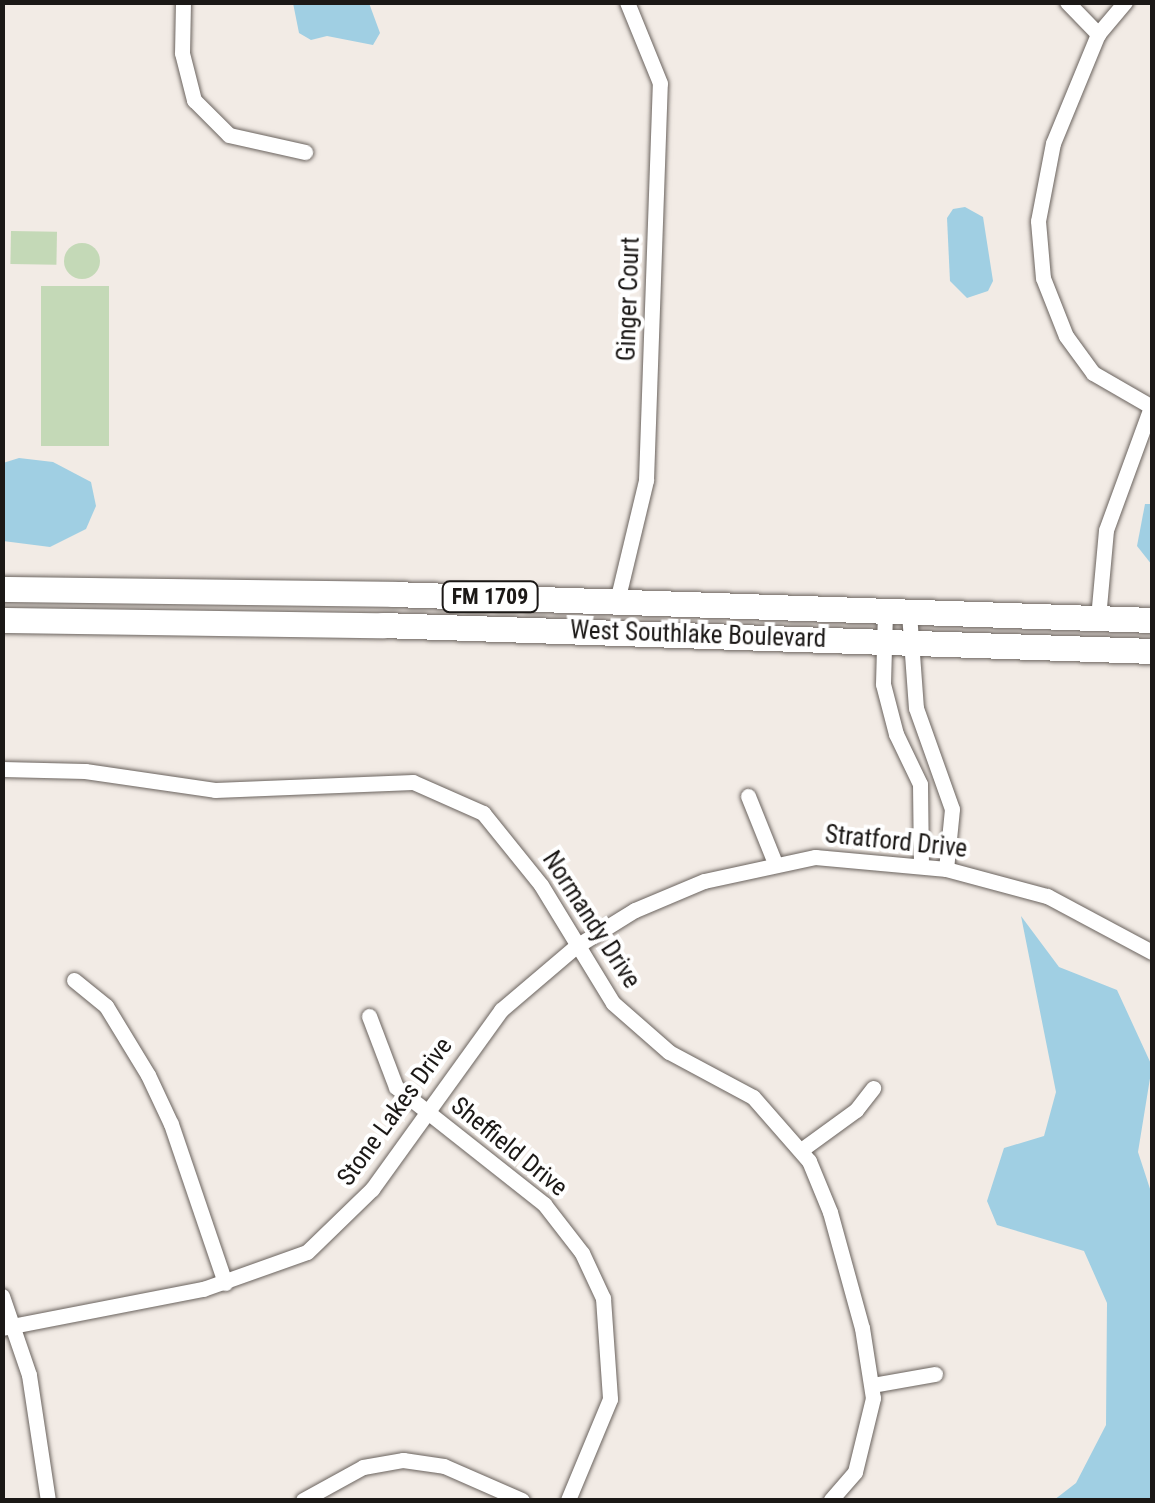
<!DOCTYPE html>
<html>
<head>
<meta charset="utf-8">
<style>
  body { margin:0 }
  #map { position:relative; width:1155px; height:1503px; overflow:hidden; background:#f2ebe5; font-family:"Roboto Condensed",sans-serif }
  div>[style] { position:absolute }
  .green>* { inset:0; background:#c4d9b7; transform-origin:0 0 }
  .round { border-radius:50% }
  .water>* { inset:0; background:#a0cfe3 }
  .roads { filter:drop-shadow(0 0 2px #6a635e) drop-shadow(0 0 2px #6a635e) }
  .street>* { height:15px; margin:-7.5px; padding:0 7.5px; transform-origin:7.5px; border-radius:7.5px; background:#fff }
  .primary>* { height:25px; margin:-12.5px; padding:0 12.5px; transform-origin:12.5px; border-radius:12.5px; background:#fff }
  span { translate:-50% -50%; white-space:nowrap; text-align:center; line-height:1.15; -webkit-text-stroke:8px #fff; paint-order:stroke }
  .shield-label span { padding:2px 8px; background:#fff; border:2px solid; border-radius:8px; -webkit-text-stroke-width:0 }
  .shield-label { font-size:22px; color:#1b1816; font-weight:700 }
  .street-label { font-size:25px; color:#1b1816 }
  .frame { position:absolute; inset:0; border:5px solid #1b1816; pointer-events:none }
</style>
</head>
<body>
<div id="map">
  <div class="green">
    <i style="left:11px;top:231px;width:46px;height:33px;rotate:1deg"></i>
    <i class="round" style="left:64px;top:243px;width:36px;height:36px"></i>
    <i style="left:41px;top:286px;width:68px;height:160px"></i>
  </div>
  <div class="water">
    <i style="clip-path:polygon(293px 3px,369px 3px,380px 33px,373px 45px,327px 36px,311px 40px,299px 33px)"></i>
    <i style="clip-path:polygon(965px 207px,983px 217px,993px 281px,988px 291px,967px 298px,950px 281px,947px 218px,953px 209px)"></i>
    <i style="clip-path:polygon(19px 458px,53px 462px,91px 482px,96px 506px,86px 529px,50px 547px,3px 541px,3px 463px)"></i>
    <i style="clip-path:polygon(1145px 504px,1152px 504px,1152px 565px,1137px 546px)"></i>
    <i style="clip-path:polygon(1021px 916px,1059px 967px,1117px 990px,1152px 1066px,1138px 1152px,1152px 1195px,1152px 1500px,1054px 1500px,1076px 1483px,1106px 1425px,1107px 1303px,1084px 1251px,997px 1225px,987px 1201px,1004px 1148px,1044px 1136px,1056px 1092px)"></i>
  </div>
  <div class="roads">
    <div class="street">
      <i style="left:183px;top:2px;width:51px;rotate:91.1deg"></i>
      <i style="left:182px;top:53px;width:49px;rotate:75.7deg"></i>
      <i style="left:194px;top:100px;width:49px;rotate:45deg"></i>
      <i style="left:229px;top:135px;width:78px;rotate:12.6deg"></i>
      <i style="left:1067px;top:2px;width:45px;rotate:45.9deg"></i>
      <i style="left:1125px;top:2px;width:42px;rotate:130.2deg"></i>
      <i style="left:1098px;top:34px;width:118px;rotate:112.4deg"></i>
      <i style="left:1053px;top:143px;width:79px;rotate:100.9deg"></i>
      <i style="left:1038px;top:221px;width:57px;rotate:85deg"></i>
      <i style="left:1043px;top:278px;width:62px;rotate:68.4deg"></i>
      <i style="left:1066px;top:336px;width:46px;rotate:53.9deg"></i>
      <i style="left:1093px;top:373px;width:68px;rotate:30deg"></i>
      <i style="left:617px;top:601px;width:124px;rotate:-76.5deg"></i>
      <i style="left:646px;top:480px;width:397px;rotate:-88deg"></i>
      <i style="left:660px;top:83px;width:87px;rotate:-112.2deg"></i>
      <i style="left:885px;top:612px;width:72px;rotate:91.6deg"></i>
      <i style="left:883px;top:684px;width:52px;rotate:75.4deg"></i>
      <i style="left:896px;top:734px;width:55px;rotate:64.4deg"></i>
      <i style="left:920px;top:784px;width:82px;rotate:89.3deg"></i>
      <i style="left:909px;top:613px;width:95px;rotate:85.8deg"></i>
      <i style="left:916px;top:708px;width:107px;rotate:70.4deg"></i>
      <i style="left:952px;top:809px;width:60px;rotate:95.7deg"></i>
      <i style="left:1098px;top:618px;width:88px;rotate:-84.8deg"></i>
      <i style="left:1106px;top:530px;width:131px;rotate:-69.9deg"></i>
      <i style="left:2px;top:769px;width:83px;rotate:1.4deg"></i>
      <i style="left:85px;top:771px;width:131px;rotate:8.3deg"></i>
      <i style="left:215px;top:790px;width:198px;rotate:-2.3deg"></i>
      <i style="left:413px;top:782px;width:77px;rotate:23.9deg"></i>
      <i style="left:483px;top:813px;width:92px;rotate:51.1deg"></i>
      <i style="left:541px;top:885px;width:138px;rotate:58.6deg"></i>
      <i style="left:613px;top:1003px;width:74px;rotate:41.2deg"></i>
      <i style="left:669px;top:1052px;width:95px;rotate:28.2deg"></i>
      <i style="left:753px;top:1097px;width:85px;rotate:48.8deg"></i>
      <i style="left:809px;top:1161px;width:55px;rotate:67.6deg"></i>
      <i style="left:830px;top:1212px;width:120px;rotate:74.6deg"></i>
      <i style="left:862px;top:1328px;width:71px;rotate:81.1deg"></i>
      <i style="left:873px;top:1398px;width:76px;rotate:103.7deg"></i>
      <i style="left:855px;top:1472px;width:37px;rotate:131deg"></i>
      <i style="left:748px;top:796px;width:72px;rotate:68.1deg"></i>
      <i style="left:74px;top:980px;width:41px;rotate:39.1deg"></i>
      <i style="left:106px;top:1006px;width:81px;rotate:58.7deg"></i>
      <i style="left:148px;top:1075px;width:54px;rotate:64.9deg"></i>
      <i style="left:171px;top:1124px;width:168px;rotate:71.2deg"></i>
      <i style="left:369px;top:1016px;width:76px;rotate:69.2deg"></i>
      <i style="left:396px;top:1087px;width:189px;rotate:38.3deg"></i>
      <i style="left:544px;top:1204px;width:62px;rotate:52.2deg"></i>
      <i style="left:582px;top:1253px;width:50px;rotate:65deg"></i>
      <i style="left:603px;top:1298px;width:101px;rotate:86deg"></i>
      <i style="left:610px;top:1399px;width:109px;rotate:112.6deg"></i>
      <i style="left:801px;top:1150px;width:68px;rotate:-36deg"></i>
      <i style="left:856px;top:1110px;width:28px;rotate:-52deg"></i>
      <i style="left:2px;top:1296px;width:83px;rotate:71.1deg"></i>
      <i style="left:29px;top:1375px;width:126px;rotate:81.4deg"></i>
      <i style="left:2px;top:1328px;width:205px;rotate:-11deg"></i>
      <i style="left:203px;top:1289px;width:110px;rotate:-19.6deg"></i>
      <i style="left:307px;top:1252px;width:91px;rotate:-44.1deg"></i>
      <i style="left:372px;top:1189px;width:221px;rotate:-54.2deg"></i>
      <i style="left:501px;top:1010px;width:97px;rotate:-40.4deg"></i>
      <i style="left:575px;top:947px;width:70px;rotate:-31.7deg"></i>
      <i style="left:635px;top:910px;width:75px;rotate:-22.8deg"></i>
      <i style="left:704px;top:881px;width:114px;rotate:-12.2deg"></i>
      <i style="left:815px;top:857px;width:132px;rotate:5.2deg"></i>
      <i style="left:946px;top:869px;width:105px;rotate:15deg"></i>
      <i style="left:1047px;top:896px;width:119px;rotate:28.1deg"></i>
      <i style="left:872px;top:1385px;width:64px;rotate:-9.9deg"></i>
      <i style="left:303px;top:1500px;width:68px;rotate:-28.8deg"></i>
      <i style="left:363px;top:1467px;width:41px;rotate:-9.9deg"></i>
      <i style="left:403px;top:1460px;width:41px;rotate:8.3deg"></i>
      <i style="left:444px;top:1466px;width:85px;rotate:23.6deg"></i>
    </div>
    <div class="primary">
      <i style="left:2px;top:589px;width:391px;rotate:0.7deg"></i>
      <i style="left:393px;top:594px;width:759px;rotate:1.96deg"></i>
      <i style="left:2px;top:620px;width:380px;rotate:0.8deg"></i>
      <i style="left:382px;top:625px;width:770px;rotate:1.93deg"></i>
    </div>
  </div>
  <div class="shield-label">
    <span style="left:490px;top:597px">FM 1709</span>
  </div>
  <div class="street-label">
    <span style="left:629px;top:299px;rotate:-88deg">Ginger Court</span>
    <span style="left:698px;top:635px;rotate:2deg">West Southlake Boulevard</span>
    <span style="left:896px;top:842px;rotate:6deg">Stratford Drive</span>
    <span style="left:591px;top:920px;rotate:57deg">Normandy Drive</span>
    <span style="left:395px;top:1112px;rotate:-54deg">Stone Lakes Drive</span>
    <span style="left:509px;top:1147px;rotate:39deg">Sheffield Drive</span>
  </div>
  <div class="frame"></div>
</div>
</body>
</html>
